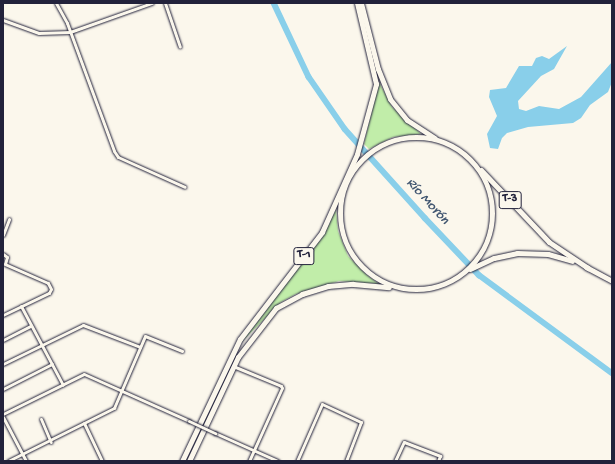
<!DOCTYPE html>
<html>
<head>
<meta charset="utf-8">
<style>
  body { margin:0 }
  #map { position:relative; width:615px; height:464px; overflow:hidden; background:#fbf7ec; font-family:"Gochi Hand",sans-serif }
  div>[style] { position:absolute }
  .green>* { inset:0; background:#c1eda9 }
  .water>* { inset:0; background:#89cfea }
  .river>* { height:5.5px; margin:-2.75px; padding:0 2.75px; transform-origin:2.75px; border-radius:2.75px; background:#89cfea }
  .roads { filter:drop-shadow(0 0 1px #22223b) drop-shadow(0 0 1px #22223b) }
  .street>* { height:3px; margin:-1.5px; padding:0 1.5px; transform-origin:1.5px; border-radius:1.5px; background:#fbf7ec }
  .highway>* { height:5px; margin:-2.5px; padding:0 2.5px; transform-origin:2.5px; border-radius:2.5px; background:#fbf7ec }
  .highway>.ring { margin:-2.5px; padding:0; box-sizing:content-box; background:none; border:5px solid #fbf7ec; border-radius:50% }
  .bridges { filter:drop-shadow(0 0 1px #22223b) drop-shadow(0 0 1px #22223b) }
  .street-bridge>* { height:3px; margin:-1.5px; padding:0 1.5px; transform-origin:1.5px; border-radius:1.5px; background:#fbf7ec }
  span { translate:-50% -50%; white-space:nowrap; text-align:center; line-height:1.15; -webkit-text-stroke:3.5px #fbf7ec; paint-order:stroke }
  .shield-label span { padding:1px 3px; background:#fbf7ec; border:1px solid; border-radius:3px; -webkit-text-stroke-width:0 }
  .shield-label { font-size:12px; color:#22223b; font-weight:700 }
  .water-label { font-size:14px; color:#415670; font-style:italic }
  .frame { position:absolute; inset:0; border:4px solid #22223b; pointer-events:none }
</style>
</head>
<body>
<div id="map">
  <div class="green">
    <i style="clip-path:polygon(379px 82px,392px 107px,421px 134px,393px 137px,369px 149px,364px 144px)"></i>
    <i style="clip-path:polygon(336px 210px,338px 231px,348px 256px,368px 276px,379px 284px,339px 281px,296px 294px,281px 302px,240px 344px,316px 245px)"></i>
  </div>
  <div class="water">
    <i style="clip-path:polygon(567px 46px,554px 69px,541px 76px,518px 101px,519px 109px,526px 111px,539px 106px,559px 109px,581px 97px,612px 62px,612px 82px,608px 92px,590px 105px,581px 118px,573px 123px,528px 127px,507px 133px,502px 138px,498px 149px,490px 148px,487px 134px,497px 116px,489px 97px,490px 90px,506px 88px,519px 66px,532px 66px,536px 58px,542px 56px,549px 59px)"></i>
  </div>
  <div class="river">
    <i style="left:274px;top:3px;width:82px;rotate:64.7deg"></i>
    <i style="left:309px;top:77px;width:63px;rotate:55.3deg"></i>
    <i style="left:345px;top:129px;width:120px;rotate:48deg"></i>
    <i style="left:425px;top:218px;width:79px;rotate:46.5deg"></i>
    <i style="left:479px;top:275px;width:165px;rotate:36.4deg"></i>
  </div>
  <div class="roads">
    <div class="street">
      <i style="left:56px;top:3px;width:23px;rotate:61deg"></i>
      <i style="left:67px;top:23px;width:136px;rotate:69.8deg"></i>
      <i style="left:114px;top:151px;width:7px;rotate:56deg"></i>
      <i style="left:118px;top:157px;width:73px;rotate:24.1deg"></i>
      <i style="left:165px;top:3px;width:46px;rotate:71.2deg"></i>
      <i style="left:3px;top:20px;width:38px;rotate:20deg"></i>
      <i style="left:39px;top:33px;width:31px;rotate:-2deg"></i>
      <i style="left:70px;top:32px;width:87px;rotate:-19.5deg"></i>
      <i style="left:3px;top:235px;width:17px;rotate:-69deg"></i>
      <i style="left:3px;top:254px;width:5px;rotate:37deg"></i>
      <i style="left:7px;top:257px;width:7px;rotate:106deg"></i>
      <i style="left:21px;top:306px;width:89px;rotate:62deg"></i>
      <i style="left:3px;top:315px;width:51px;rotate:-25.6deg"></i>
      <i style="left:49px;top:293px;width:4px;rotate:-63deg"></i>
      <i style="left:51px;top:289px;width:7px;rotate:-117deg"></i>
      <i style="left:48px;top:283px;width:47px;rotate:-156.2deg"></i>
      <i style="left:3px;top:340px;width:31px;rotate:-27deg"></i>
      <i style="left:3px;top:364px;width:89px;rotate:-26deg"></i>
      <i style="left:83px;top:325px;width:61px;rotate:21.1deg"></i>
      <i style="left:233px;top:366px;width:52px;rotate:22.6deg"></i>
      <i style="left:281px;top:386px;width:2px;rotate:63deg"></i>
      <i style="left:282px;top:388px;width:80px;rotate:114.3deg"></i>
      <i style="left:3px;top:389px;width:55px;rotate:-27deg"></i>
      <i style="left:3px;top:414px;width:90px;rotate:-26.3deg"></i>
      <i style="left:84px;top:374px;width:115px;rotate:24.1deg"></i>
      <i style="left:3px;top:417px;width:50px;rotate:62.4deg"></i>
      <i style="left:41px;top:419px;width:25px;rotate:67deg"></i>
      <i style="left:84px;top:423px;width:42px;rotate:64.7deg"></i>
      <i style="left:215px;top:433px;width:69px;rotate:24deg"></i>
      <i style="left:8px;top:461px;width:119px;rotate:-26.6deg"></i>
      <i style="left:114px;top:408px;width:78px;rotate:-66.7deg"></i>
      <i style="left:145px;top:336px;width:40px;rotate:22deg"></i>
      <i style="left:297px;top:461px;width:62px;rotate:-66.3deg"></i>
      <i style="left:322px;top:404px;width:43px;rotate:24.8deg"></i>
      <i style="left:361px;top:422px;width:42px;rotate:111deg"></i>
      <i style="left:395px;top:461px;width:21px;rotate:-65deg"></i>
      <i style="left:404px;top:442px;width:39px;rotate:21deg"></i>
      <i style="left:440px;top:456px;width:5px;rotate:112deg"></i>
    </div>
    <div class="highway">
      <i style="left:361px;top:3px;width:68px;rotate:75.6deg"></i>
      <i style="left:378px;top:69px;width:32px;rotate:68deg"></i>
      <i style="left:390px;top:99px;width:27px;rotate:51deg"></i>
      <i style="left:407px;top:120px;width:33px;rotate:33deg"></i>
      <i class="ring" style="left:340px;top:137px;width:147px;height:147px"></i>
      <i style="left:481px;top:170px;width:99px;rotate:46.6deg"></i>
      <i style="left:549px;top:242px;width:47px;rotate:33.7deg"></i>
      <i style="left:586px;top:267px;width:30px;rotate:28deg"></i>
      <i style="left:470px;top:269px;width:26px;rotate:-25deg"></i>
      <i style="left:494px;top:258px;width:24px;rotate:-12deg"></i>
      <i style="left:517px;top:253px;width:31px;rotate:2deg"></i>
      <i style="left:548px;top:254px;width:25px;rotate:16deg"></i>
      <i style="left:182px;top:461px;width:135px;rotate:-64.6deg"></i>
      <i style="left:240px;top:339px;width:135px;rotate:-52.5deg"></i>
      <i style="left:322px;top:232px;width:85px;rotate:-65.8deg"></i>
      <i style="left:357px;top:154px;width:73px;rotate:-74.8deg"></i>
      <i style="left:376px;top:84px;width:83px;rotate:-103.2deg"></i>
      <i style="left:189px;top:461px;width:115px;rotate:-64.8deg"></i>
      <i style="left:238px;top:357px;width:62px;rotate:-52.2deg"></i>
      <i style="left:276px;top:308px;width:30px;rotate:-28deg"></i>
      <i style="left:302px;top:294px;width:27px;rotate:-17deg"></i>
      <i style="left:328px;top:286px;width:25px;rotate:-5deg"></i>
      <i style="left:353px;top:284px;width:36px;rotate:5deg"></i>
    </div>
  </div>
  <div class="bridges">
    <div class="street-bridge">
      <i style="left:189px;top:421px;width:29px;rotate:25deg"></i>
    </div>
  </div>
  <div class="shield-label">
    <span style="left:510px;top:200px">T-3</span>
    <span style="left:304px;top:256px">T-1</span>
  </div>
  <div class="water-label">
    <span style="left:427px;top:202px;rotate:48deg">Río Morón</span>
  </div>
  <div class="frame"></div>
</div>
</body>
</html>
